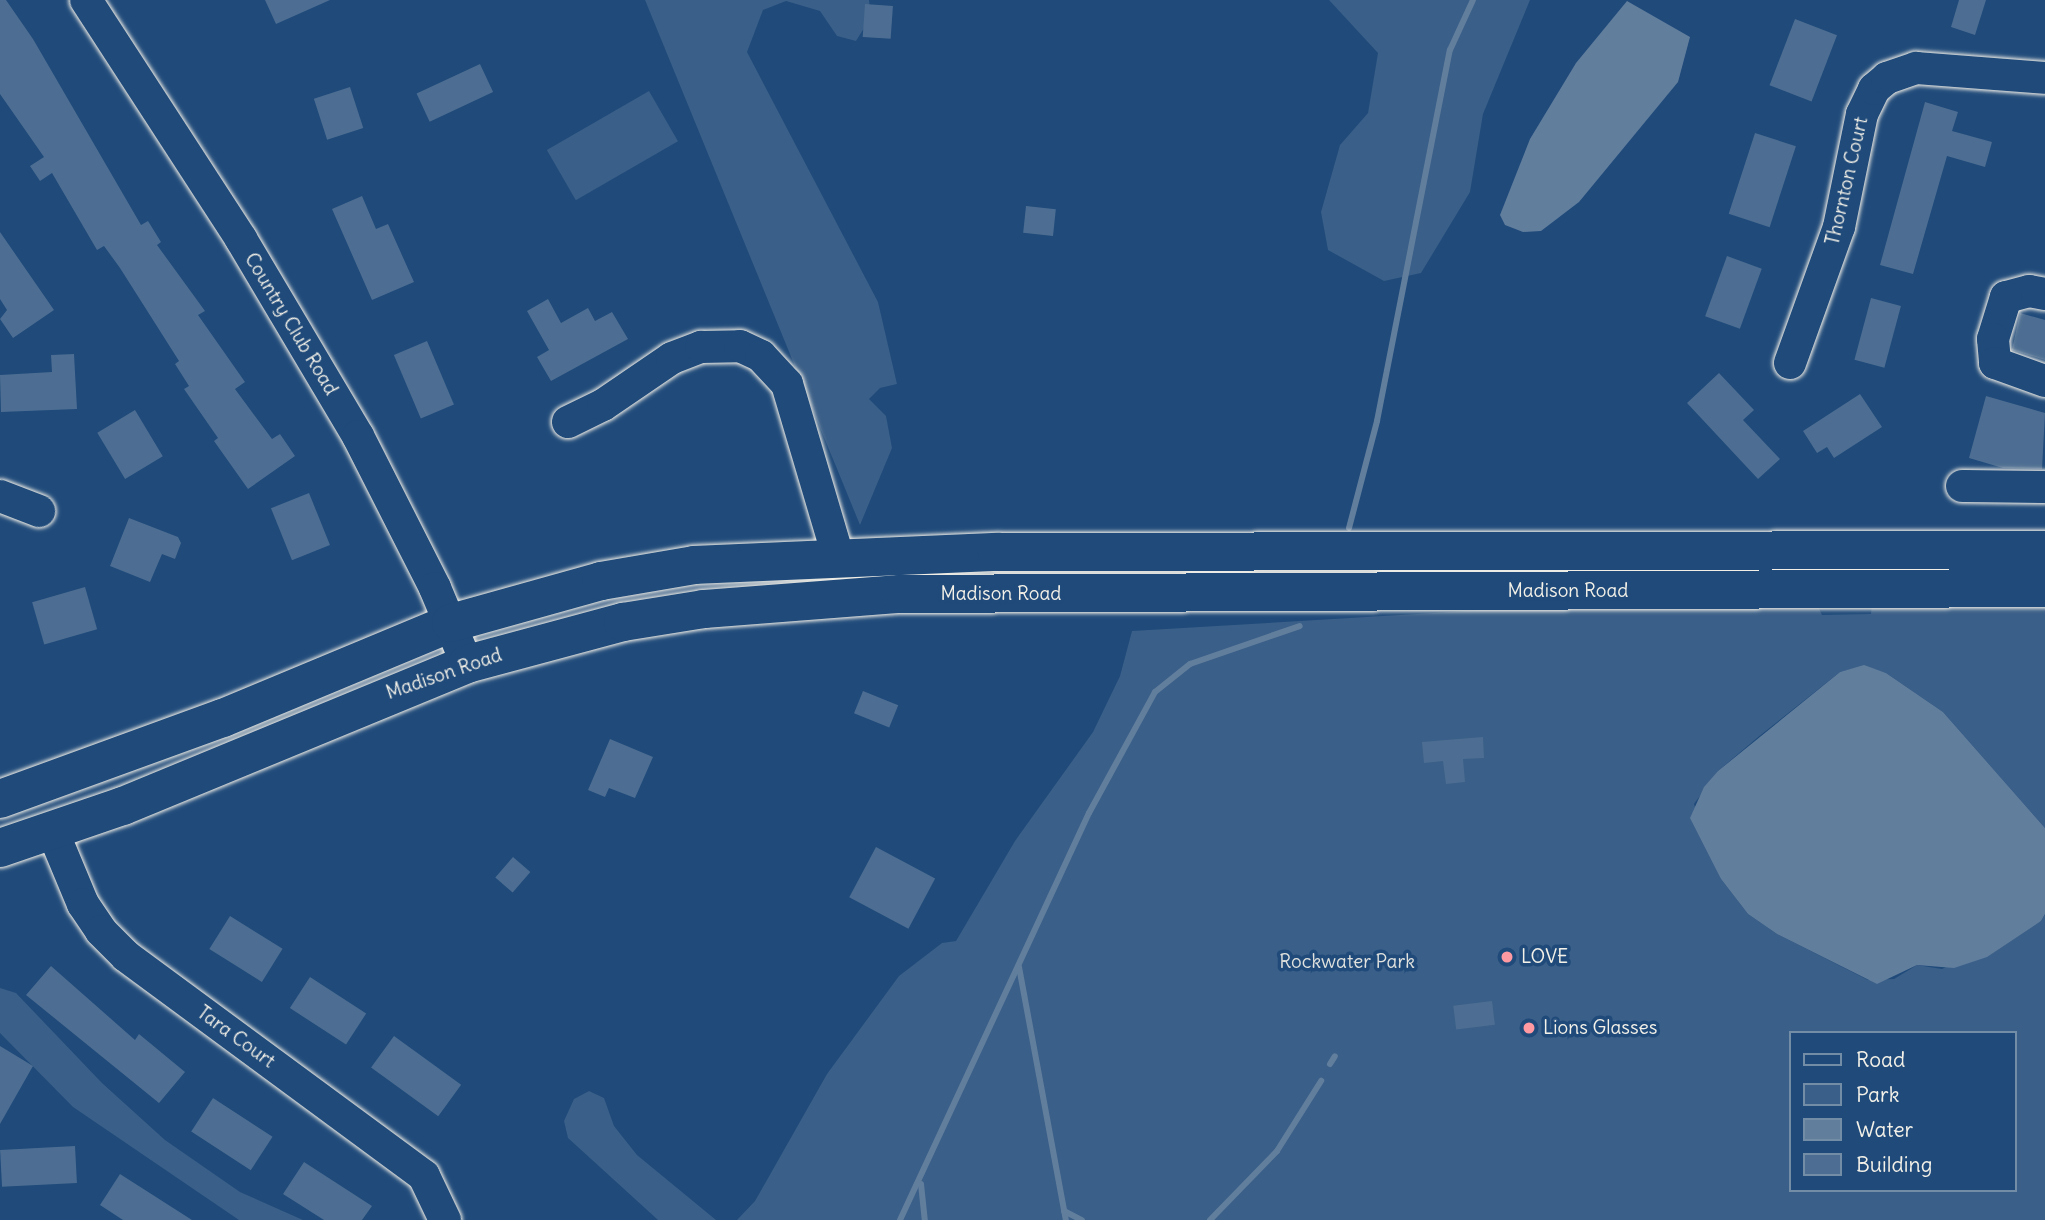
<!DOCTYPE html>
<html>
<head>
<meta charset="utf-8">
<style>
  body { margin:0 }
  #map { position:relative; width:2045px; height:1220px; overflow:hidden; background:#1f4a7a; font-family:Delius,sans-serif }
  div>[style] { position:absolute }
  .green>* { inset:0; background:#3a5f88; transform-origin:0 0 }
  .water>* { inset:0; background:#627e9d }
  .stream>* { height:6px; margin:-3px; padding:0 3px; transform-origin:3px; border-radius:3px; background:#627e9d }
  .building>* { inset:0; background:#4d6e92; transform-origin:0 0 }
  .roads { filter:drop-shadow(0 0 2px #f4f1e8) drop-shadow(0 0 2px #f4f1e8) }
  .minor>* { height:32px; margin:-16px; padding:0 16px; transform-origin:16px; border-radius:16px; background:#1f4a7a }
  .major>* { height:38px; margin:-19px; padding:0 19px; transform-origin:19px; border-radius:19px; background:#1f4a7a }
  .dots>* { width:19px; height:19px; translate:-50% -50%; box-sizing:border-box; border:4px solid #1f4a7a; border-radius:50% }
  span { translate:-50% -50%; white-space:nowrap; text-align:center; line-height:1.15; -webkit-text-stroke:7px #1f4a7a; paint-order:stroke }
  .street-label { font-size:19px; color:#f4f1e8 }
  .poi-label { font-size:19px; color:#f4f1e8 }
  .left { translate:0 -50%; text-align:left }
  .park-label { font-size:19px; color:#e1e2de }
  .legend { position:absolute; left:1789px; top:1031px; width:228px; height:161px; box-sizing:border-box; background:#1f4a7a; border:2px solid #748da6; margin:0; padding:9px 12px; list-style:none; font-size:21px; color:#f4f1e8 }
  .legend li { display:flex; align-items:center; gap:14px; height:35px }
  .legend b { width:35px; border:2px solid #748da6 }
</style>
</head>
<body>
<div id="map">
  <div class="green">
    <i style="clip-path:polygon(645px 0,869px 0,871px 17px,856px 41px,837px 36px,820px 11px,786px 1px,763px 10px,747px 52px,878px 302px,897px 384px,880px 388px,869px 399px,886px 416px,892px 448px,860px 525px)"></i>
    <i style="clip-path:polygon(1329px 0,1530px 0,1483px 114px,1470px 192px,1421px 273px,1384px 281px,1328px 250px,1321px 212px,1340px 145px,1368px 113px,1378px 53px)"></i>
    <i style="left:649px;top:91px;width:58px;height:118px;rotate:60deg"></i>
    <i style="clip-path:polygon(evenodd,2045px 600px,2045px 828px,1943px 712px,1886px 673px,1864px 666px,1840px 672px,1757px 738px,1718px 771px,1694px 804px,1721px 879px,1748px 914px,1777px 934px,1868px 980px,1894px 979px,1917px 965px,1942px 969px,2041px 921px,2045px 914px,2045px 1220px,737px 1220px,755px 1201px,827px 1074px,899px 976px,942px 943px,956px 941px,1015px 841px,1093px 732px,1120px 676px,1132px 631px,1601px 603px,1817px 604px,1822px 615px,1871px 614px,1872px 603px,2045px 600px,1791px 1033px,2015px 1033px,2015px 1190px,1791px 1190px,1791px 1033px)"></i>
    <i style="clip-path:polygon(0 988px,16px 993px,102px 1083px,165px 1140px,240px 1192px,303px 1220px,239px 1220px,73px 1107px,0 1033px)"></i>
    <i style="clip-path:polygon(589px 1091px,604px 1098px,614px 1126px,637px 1155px,716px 1220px,658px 1220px,568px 1138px,564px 1121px,574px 1099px)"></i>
  </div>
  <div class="water">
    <i style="clip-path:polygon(1627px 1px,1690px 37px,1678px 82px,1579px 202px,1541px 231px,1523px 232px,1505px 225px,1500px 215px,1530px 139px,1576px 63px)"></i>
    <i style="clip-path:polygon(1864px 665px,1886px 673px,1943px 712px,2045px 828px,2045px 914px,2041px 921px,1987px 957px,1954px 968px,1917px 965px,1877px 984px,1777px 934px,1748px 914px,1721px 879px,1690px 818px,1704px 787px,1718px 771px,1840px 672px)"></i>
  </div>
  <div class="stream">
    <i style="left:1349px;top:528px;width:111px;rotate:-75.3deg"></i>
    <i style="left:1377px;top:421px;width:378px;rotate:-78.9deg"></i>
    <i style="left:1450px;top:50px;width:55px;rotate:-65.3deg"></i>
    <i style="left:1019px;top:967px;width:257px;rotate:79.5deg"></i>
    <i style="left:1330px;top:1064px;width:9px;rotate:-58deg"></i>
    <i style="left:921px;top:1184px;width:36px;rotate:84deg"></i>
    <i style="left:1064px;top:1211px;width:20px;rotate:27deg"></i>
    <i style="left:900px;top:1220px;width:449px;rotate:-65.1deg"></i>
    <i style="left:1089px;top:813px;width:138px;rotate:-61.4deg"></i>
    <i style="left:1155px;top:692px;width:45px;rotate:-38.7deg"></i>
    <i style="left:1190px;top:664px;width:116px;rotate:-19.1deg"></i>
    <i style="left:1210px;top:1220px;width:96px;rotate:-45.8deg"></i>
    <i style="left:1277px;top:1151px;width:83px;rotate:-57.8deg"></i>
  </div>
  <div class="building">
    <i style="clip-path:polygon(0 0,6px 0,33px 39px,141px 225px,148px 221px,161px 242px,157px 245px,205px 311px,198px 315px,245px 382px,235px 389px,272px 439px,280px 434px,295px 456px,248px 489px,214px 441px,218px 438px,184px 389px,189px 386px,175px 364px,179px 361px,120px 268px,104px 246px,97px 250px,52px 173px,40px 181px,30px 166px,44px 157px,0 94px)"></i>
    <i style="clip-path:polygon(265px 0,330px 0,276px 24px)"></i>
    <i style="clip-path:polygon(1959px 0,1986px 0,1975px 35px,1951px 27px)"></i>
    <i style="left:865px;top:4px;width:28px;height:33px;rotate:4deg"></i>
    <i style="left:1795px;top:19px;width:45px;height:71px;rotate:21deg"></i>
    <i style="left:480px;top:64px;width:31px;height:70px;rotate:65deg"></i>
    <i style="left:350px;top:87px;width:43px;height:38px;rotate:72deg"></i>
    <i style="clip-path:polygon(1925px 102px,1958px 112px,1952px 131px,1992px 142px,1985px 167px,1947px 156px,1913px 274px,1880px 265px)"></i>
    <i style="left:1755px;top:133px;width:43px;height:85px;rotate:18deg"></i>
    <i style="clip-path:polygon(362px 196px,376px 229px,388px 224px,414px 282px,372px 300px,332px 209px)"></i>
    <i style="left:1026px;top:206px;width:30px;height:27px;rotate:6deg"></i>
    <i style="clip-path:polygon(0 232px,54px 310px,13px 338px,0 319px,7px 310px,0 299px)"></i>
    <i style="left:1727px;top:256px;width:37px;height:64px;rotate:20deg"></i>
    <i style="left:1871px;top:298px;width:31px;height:64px;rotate:15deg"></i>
    <i style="clip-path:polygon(548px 299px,561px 323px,588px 308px,595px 321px,612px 312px,628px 339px,551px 381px,537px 357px,549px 350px,527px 311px)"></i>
    <i style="clip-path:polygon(2020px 313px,2045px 320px,2045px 360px,2012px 350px)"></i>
    <i style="left:427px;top:341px;width:69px;height:36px;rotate:67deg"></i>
    <i style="clip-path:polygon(74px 354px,77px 409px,1px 412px,0 375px,52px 372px,51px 355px)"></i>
    <i style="clip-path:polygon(1719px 373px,1754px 410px,1743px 420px,1780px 459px,1758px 479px,1687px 403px)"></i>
    <i style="clip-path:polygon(1860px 394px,1882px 427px,1834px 458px,1827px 447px,1817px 453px,1803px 431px)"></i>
    <i style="clip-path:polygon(1986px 396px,2045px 413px,2042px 469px,2003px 468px,1969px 458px)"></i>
    <i style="left:135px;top:410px;width:54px;height:44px;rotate:59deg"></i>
    <i style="left:309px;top:493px;width:56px;height:41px;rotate:68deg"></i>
    <i style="clip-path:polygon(129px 518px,178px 537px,181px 543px,175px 559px,162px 554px,150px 582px,110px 566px)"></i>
    <i style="left:85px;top:587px;width:44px;height:55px;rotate:74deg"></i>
    <i style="left:863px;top:691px;width:38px;height:24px;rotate:22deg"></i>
    <i style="clip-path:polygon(1483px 737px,1484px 758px,1463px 759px,1465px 782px,1446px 784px,1443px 761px,1424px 763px,1422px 742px)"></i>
    <i style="clip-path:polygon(610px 739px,653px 757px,635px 798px,609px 788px,605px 797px,588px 790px)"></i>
    <i style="left:876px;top:847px;width:67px;height:57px;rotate:28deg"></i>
    <i style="left:513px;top:857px;width:23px;height:27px;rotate:41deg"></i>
    <i style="left:230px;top:916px;width:62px;height:39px;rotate:32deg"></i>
    <i style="clip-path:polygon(51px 966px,135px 1040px,139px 1034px,185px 1072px,159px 1103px,26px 995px)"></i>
    <i style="left:310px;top:977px;width:67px;height:37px;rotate:33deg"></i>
    <i style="left:1492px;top:1001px;width:24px;height:39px;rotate:83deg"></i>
    <i style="left:394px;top:1036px;width:83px;height:39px;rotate:36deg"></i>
    <i style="clip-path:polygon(0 1046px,33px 1066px,0 1124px)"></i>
    <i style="left:213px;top:1098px;width:71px;height:40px;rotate:33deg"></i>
    <i style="left:75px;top:1146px;width:37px;height:75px;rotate:87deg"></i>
    <i style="clip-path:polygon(304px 1162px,372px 1206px,362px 1220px,324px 1220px,283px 1194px)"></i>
    <i style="clip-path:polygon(120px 1174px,192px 1220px,123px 1220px,100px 1205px)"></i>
  </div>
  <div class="roads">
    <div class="minor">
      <i style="left:86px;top:0;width:285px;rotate:57deg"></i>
      <i style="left:241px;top:239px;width:229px;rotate:59.3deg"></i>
      <i style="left:358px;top:436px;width:170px;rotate:63.1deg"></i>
      <i style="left:435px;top:588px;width:82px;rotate:67.2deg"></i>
      <i style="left:2045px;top:294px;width:16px;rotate:-169deg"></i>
      <i style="left:2029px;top:291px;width:24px;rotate:165deg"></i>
      <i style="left:2006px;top:297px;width:44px;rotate:107.2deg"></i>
      <i style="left:1993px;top:339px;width:24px;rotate:85deg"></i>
      <i style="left:1995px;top:363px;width:53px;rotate:19.8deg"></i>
      <i style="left:1790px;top:363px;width:145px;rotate:-70.2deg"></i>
      <i style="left:1839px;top:227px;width:115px;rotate:-78.5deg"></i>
      <i style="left:1862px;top:114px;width:28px;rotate:-64deg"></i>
      <i style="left:1874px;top:89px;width:17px;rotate:-40deg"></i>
      <i style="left:1887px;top:78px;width:31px;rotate:-19deg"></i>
      <i style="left:1916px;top:68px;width:129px;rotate:4.4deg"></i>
      <i style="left:568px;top:422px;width:39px;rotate:-26deg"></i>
      <i style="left:603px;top:405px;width:83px;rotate:-34.3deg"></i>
      <i style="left:672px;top:358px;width:31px;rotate:-21deg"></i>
      <i style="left:701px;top:347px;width:39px;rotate:-1deg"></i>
      <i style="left:740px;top:346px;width:23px;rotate:25deg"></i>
      <i style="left:761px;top:356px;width:38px;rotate:47deg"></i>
      <i style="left:787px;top:384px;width:179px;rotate:73.5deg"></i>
      <i style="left:1962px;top:486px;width:83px;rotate:0.7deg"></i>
      <i style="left:0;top:496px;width:42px;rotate:21deg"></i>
      <i style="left:53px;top:832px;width:78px;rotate:67.4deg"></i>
      <i style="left:83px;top:904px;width:32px;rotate:56deg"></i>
      <i style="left:101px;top:931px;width:35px;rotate:45deg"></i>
      <i style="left:126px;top:956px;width:370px;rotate:36.4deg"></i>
      <i style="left:424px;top:1176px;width:49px;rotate:64.5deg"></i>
    </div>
    <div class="major">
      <i style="left:0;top:799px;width:237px;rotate:-20deg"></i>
      <i style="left:223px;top:718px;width:247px;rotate:-22.6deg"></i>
      <i style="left:451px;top:623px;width:156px;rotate:-15.6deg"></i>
      <i style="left:601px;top:581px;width:95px;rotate:-9.7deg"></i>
      <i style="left:695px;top:565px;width:302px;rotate:-2.5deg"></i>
      <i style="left:997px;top:552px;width:1048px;rotate:-0.11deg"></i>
      <i style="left:0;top:848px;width:130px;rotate:-18.9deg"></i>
      <i style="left:123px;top:806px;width:372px;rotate:-22.4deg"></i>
      <i style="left:467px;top:664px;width:162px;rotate:-15.1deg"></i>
      <i style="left:623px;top:622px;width:82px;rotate:-9.1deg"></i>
      <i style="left:704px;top:609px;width:197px;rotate:-4.4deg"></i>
      <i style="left:900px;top:594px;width:1145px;rotate:-0.3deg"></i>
    </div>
  </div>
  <div class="dots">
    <i style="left:1507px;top:957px;background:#ff9aa2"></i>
    <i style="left:1529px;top:1028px;background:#ff9aa2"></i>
  </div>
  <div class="street-label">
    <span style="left:1847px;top:181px;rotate:-77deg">Thornton Court</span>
    <span style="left:291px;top:324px;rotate:59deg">Country Club Road</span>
    <span style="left:1568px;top:591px">Madison Road</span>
    <span style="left:1001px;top:594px">Madison Road</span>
    <span style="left:444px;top:674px;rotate:-19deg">Madison Road</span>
    <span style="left:236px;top:1037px;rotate:36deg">Tara Court</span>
  </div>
  <div class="poi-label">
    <span class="left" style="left:1521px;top:957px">LOVE</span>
    <span class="left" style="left:1543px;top:1028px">Lions Glasses</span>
  </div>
  <div class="park-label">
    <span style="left:1347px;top:962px">Rockwater Park</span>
  </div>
  <ul class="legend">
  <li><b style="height:9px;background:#1f4a7a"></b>Road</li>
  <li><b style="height:19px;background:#3a5f88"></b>Park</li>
  <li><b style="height:19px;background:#627e9d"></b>Water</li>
  <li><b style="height:19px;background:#4d6e92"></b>Building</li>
  </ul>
</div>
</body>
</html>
